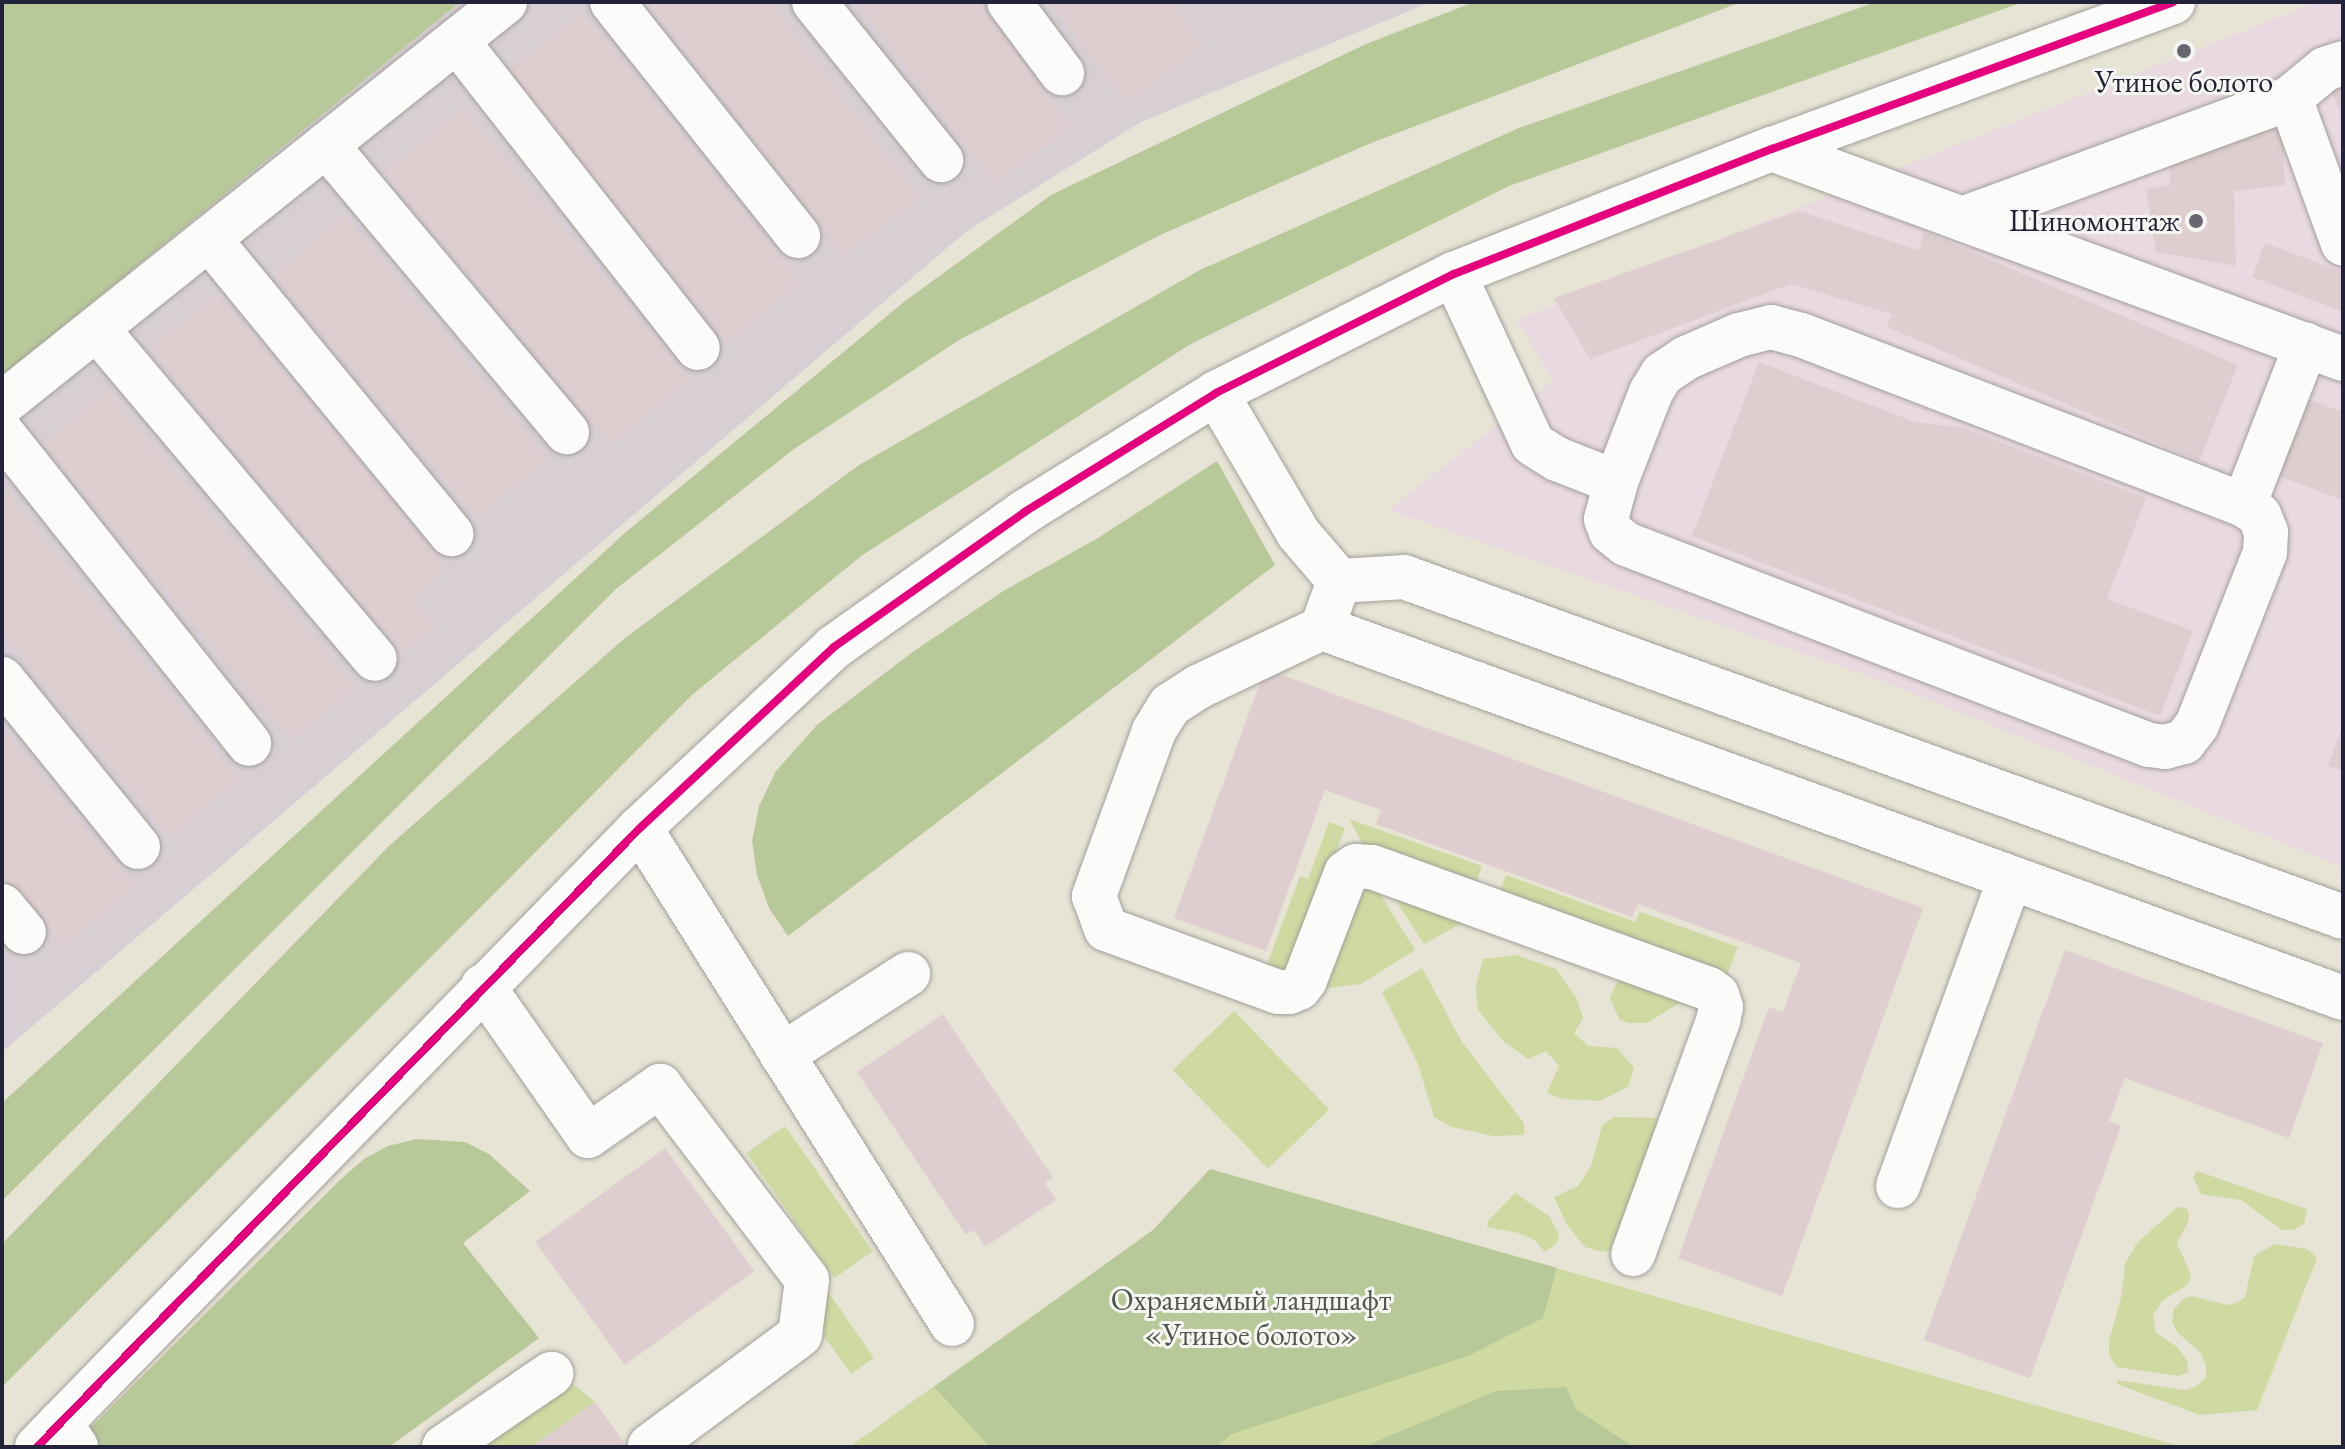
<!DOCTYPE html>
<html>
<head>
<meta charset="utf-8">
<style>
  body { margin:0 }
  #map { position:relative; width:2345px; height:1449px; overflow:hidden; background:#e7e3d5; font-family:"EB Garamond",serif }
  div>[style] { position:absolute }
  .built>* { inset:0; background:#e9d9e1 }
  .industrial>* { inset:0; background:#d8cfd5 }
  .green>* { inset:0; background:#cedaa1; transform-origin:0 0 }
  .forest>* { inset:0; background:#b8c999 }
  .building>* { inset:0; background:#deced0; transform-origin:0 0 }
  .roads { filter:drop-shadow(0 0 2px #a2a09b) drop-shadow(0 0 2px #a2a09b) }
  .minor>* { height:44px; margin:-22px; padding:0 22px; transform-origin:22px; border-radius:22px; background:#fbfbf9 }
  .major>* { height:44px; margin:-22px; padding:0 22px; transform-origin:22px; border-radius:22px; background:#fbfbf9 }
  .bus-1>* { height:8px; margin:-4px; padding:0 4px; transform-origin:4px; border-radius:4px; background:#e5007d }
  .dots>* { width:22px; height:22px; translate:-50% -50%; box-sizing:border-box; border:4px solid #f6f6f2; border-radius:50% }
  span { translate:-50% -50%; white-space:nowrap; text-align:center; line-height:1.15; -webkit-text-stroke:6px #f6f6f2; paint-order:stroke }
  .poi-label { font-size:30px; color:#22223b }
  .right { translate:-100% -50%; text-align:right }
  .park-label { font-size:30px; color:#4f574d }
  .frame { position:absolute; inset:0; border:4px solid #22223b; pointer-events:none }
</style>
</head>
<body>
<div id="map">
  <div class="built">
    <i style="clip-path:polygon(2317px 2px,2343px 2px,2343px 867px,1880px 680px,1389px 510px,1553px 381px,1517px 320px)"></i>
  </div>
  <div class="industrial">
    <i style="clip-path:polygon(460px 2px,1431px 2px,1141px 122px,967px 231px,2px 1052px,2px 376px)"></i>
  </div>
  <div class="green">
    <i style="clip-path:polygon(1349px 819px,1482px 866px,1474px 888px,1366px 850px)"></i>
    <i style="clip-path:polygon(1329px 822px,1345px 828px,1289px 982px,1264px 973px,1300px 876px,1308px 879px)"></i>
    <i style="clip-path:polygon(1368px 875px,1415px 950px,1361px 984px,1317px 989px)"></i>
    <i style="clip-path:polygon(1506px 875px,1635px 922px,1640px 912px,1738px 947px,1725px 980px,1498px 897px)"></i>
    <i style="clip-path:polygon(1385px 884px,1464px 922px,1424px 944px)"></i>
    <i style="clip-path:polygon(1516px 955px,1556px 969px,1577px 999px,1583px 1018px,1574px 1033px,1588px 1046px,1617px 1048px,1634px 1068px,1628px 1087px,1599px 1101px,1563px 1099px,1547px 1093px,1559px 1066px,1546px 1051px,1528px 1059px,1504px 1042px,1478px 1010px,1476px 986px,1483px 959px)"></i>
    <i style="clip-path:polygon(1422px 968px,1462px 1042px,1524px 1123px,1524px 1135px,1493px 1136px,1452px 1127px,1434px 1117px,1418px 1064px,1382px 992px)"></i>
    <i style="clip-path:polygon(1615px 973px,1688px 998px,1647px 1023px,1628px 1023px,1619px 1019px,1610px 998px,1618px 980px)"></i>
    <i style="left:1234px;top:1011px;width:137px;height:85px;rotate:46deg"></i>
    <i style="clip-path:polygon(1614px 1117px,1658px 1118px,1617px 1248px,1602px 1252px,1585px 1247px,1567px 1225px,1554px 1197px,1578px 1186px,1591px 1166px,1602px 1126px)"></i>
    <i style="left:785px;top:1126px;width:153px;height:47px;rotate:55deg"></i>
    <i style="clip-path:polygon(1210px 1169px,2182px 1447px,849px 1447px,1153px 1230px)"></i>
    <i style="clip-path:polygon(2197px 1171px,2307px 1209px,2304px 1224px,2293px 1230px,2282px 1230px,2241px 1200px,2201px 1194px,2193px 1177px)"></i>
    <i style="clip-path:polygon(1515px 1193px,1550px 1217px,1559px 1236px,1556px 1244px,1545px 1252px,1536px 1241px,1519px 1233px,1487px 1227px,1488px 1221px)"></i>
    <i style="clip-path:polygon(2183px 1207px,2188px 1210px,2189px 1220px,2177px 1243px,2191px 1275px,2188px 1284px,2162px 1301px,2153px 1315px,2156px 1333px,2177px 1347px,2187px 1360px,2188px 1372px,2179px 1376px,2117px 1367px,2109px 1356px,2109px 1341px,2122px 1293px,2125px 1264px,2137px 1243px,2176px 1208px)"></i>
    <i style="clip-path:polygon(2275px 1244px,2307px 1249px,2317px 1258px,2257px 1410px,2200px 1415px,2117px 1384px,2118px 1380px,2184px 1390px,2195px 1387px,2206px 1378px,2206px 1365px,2200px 1352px,2177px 1332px,2172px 1321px,2174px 1309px,2183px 1299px,2192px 1296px,2227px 1305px,2237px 1303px,2245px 1297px,2254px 1256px)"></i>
    <i style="clip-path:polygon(822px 1283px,874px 1358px,851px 1374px,824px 1336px)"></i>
    <i style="clip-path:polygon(567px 1379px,595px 1402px,531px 1447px,470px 1447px)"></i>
  </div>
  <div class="forest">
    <i style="clip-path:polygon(2px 2px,460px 2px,2px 376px)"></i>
    <i style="clip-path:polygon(1474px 2px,1741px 2px,1371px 143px,1158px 236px,959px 340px,794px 449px,616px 589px,2px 1201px,2px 1103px,626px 532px,905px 301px,1051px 195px,1366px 44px)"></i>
    <i style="clip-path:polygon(1876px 2px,2023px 2px,1509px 186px,1189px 345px,861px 556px,692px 695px,2px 1387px,2px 1244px,389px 846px,625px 638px,859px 465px,1200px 270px,1519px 128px)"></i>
    <i style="clip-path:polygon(1217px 461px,1275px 565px,788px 936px,769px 908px,757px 875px,752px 841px,759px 806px,776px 771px,818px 724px,914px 651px,1005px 590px,1098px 538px)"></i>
    <i style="clip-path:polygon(417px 1139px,465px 1142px,489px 1154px,530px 1191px,463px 1243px,539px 1338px,389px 1447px,71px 1447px,341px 1179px,364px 1159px,388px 1146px)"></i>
    <i style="clip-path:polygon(1210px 1169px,1557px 1268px,1543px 1318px,1470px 1355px,1232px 1434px,1216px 1447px,990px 1447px,934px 1387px,1153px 1230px)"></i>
    <i style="clip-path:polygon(1566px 1387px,1576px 1409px,1634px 1447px,1363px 1447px,1496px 1391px)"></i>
  </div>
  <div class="building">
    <i style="clip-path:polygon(647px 2px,769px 2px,920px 198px,844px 256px)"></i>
    <i style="clip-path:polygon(857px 2px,978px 2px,1072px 126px,995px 184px)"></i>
    <i style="clip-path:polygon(1050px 2px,1170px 2px,1203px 45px,1127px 103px)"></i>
    <i style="left:582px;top:12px;width:348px;height:95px;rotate:51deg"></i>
    <i style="clip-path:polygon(2343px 73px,2343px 118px,2326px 80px)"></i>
    <i style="left:462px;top:108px;width:354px;height:102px;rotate:50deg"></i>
    <i style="clip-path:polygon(2282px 127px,2285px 185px,2234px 191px,2236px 266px,2156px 252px,2146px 189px,2170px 185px,2170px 149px)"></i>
    <i style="clip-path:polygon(1799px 211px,1918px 250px,1925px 232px,2238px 365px,2199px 461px,1887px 327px,1892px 314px,1791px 284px,1590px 359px,1554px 298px)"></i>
    <i style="left:344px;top:216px;width:317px;height:92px;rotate:50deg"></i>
    <i style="clip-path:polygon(2265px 243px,2343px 272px,2343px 312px,2252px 277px)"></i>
    <i style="clip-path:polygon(218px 293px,448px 569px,412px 599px,435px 626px,403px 653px,150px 349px)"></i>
    <i style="clip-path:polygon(1759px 362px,1915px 422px,1964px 428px,2146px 498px,2107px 599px,2193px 631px,2160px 716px,1692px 536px)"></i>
    <i style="left:107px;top:391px;width:387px;height:83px;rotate:50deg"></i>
    <i style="clip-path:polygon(2295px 394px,2343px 412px,2343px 500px,2265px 471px)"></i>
    <i style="clip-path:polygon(2px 488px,239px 780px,169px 837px,2px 631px)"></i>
    <i style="clip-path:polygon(1265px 669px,1923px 908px,1782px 1296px,1678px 1258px,1769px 1007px,1783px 1012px,1801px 963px,1638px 904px,1632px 917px,1505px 871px,1376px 824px,1381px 810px,1325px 790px,1266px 951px,1174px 918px)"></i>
    <i style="clip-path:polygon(2343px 724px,2343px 771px,2328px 766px)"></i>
    <i style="clip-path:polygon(2px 730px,135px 886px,64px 946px,2px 874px)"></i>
    <i style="clip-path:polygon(2065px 950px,2323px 1043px,2289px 1138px,2125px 1078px,2109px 1121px,2121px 1126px,2030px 1378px,1924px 1340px)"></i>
    <i style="clip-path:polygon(943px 1014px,1053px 1178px,1045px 1183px,1056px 1200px,985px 1247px,974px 1230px,966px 1235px,857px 1072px)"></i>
    <i style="left:665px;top:1148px;width:152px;height:160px;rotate:54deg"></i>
    <i style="clip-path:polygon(595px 1402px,627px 1447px,531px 1447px)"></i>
  </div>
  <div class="roads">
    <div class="minor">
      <i style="left:612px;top:2px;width:299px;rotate:51.5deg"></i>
      <i style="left:814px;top:2px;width:203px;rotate:51.2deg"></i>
      <i style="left:1009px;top:2px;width:89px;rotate:53.3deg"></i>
      <i style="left:457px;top:41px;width:390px;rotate:51.9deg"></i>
      <i style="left:2290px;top:98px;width:155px;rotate:70deg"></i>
      <i style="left:326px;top:145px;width:375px;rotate:50deg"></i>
      <i style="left:1772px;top:149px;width:608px;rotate:20.19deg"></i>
      <i style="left:1962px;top:219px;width:350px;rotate:-20.2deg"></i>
      <i style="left:2290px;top:98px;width:45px;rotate:-39.6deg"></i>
      <i style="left:2325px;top:69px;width:19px;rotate:-18deg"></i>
      <i style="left:209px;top:239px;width:382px;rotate:50.6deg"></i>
      <i style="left:1454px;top:274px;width:187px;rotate:65.1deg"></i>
      <i style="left:1533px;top:444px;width:28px;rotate:32deg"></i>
      <i style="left:1557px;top:459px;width:63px;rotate:21.3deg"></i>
      <i style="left:1616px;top:482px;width:38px;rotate:105deg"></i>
      <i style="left:1606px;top:519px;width:14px;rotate:69deg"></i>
      <i style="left:1611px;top:532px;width:19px;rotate:39deg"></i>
      <i style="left:1626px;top:544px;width:560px;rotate:21.02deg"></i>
      <i style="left:2149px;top:745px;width:16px;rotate:7deg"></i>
      <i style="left:2165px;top:747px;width:20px;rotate:-15deg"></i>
      <i style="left:2184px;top:742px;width:21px;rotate:-53deg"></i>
      <i style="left:2197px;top:725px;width:186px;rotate:-68.5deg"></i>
      <i style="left:2265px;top:552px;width:20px;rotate:-87deg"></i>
      <i style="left:2266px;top:532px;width:18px;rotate:-112deg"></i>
      <i style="left:2259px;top:515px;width:18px;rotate:-146deg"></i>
      <i style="left:2244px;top:505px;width:474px;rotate:-159deg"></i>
      <i style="left:1801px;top:335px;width:31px;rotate:-165deg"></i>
      <i style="left:1771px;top:327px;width:33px;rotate:166deg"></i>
      <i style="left:1739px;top:335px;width:58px;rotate:156.5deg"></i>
      <i style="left:1686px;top:358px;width:29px;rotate:146deg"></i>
      <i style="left:1662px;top:374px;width:21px;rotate:121deg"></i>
      <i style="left:1651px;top:392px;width:97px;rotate:111.3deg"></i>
      <i style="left:97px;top:329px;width:431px;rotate:49.9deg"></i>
      <i style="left:1216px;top:393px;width:162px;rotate:59.6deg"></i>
      <i style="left:1298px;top:533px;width:63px;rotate:49.5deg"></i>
      <i style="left:1339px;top:581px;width:50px;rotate:109.9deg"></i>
      <i style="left:1322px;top:628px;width:1086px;rotate:19.92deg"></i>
      <i style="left:2px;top:404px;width:644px;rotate:-38.63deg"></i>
      <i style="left:2px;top:433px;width:397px;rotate:51.5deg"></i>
      <i style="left:2244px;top:505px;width:172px;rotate:-68.8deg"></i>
      <i style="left:1339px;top:581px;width:65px;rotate:-3.5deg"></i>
      <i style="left:1404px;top:577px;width:999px;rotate:19.9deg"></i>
      <i style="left:1322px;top:628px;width:137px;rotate:154.6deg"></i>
      <i style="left:1198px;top:687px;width:33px;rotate:147deg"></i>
      <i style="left:1170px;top:705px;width:31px;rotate:122deg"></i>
      <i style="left:1154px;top:731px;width:176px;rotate:110deg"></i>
      <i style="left:1094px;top:896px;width:35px;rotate:70deg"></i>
      <i style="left:1106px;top:929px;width:183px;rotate:20.1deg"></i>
      <i style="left:1278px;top:992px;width:11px"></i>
      <i style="left:1289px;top:992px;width:11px;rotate:-22deg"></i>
      <i style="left:1299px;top:988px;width:10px;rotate:-53deg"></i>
      <i style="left:1305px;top:980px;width:115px;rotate:-69deg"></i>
      <i style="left:1346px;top:873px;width:12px;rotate:-35deg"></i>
      <i style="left:1356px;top:866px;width:16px;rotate:4deg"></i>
      <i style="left:1372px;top:867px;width:358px;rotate:19.9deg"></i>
      <i style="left:1709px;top:989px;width:10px;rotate:37deg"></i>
      <i style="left:1717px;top:995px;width:13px;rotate:72deg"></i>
      <i style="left:1721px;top:1007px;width:14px;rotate:102deg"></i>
      <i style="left:1718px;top:1021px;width:248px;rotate:110deg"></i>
      <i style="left:2px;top:679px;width:216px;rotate:51deg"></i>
      <i style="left:640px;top:828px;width:586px;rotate:57.83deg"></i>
      <i style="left:2px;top:906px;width:34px;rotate:50deg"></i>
      <i style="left:483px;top:986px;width:183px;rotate:55deg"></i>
      <i style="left:588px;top:1136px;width:88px;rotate:-34.8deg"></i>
      <i style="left:660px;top:1086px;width:243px;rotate:52.8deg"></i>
      <i style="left:807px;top:1280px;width:55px;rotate:97.3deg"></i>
      <i style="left:800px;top:1335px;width:187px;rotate:143.5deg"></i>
      <i style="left:782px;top:1055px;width:150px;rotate:-32.7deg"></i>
      <i style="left:1898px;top:1186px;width:328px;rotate:-70deg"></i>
      <i style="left:60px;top:1423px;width:29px;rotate:56deg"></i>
      <i style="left:444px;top:1447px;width:130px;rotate:-34.3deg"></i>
    </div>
    <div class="major">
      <i style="left:37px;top:1447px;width:864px;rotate:-45.75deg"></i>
      <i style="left:640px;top:828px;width:265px;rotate:-43deg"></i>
      <i style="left:834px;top:647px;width:235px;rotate:-35.3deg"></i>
      <i style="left:1026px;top:511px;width:224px;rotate:-31.8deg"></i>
      <i style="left:1216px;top:393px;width:266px;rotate:-26.6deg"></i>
      <i style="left:1454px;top:274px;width:342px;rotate:-21.5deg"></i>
      <i style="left:1772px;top:149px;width:427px;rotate:-20.1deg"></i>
    </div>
  </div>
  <div class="bus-1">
    <i style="left:37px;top:1447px;width:864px;rotate:-45.75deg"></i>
    <i style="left:640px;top:828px;width:265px;rotate:-43deg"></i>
    <i style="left:834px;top:647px;width:235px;rotate:-35.3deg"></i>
    <i style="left:1026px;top:511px;width:224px;rotate:-31.8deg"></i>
    <i style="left:1216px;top:393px;width:266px;rotate:-26.6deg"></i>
    <i style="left:1454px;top:274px;width:342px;rotate:-21.5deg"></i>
    <i style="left:1772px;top:149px;width:427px;rotate:-20.1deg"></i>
  </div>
  <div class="dots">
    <i style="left:2184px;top:51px;background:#676671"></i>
    <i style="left:2196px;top:221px;background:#676671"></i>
  </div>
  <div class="poi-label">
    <span style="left:2184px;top:82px">Утиное болото</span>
    <span class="right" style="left:2180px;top:221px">Шиномонтаж</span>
  </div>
  <div class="park-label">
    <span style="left:1251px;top:1317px">Охраняемый ландшафт<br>«Утиное болото»</span>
  </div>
  <div class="frame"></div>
</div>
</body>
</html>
